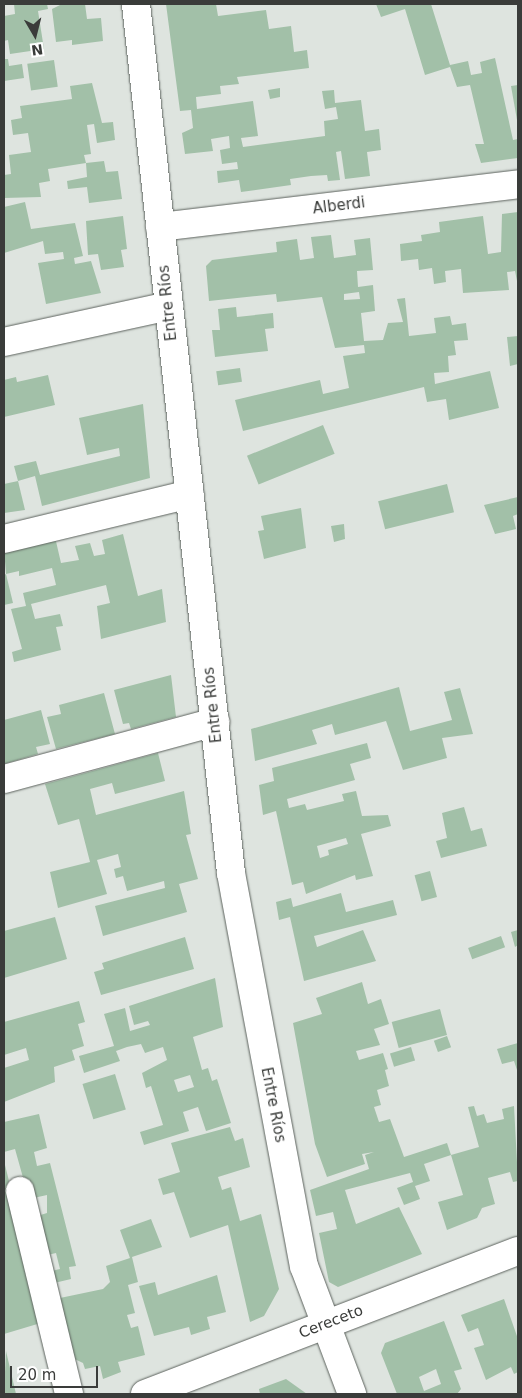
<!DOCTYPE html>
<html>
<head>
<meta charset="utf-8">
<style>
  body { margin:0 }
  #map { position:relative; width:522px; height:1398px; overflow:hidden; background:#dee4df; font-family:"DejaVu Sans",sans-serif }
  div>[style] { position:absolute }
  .building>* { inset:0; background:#a2c0a8; transform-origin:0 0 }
  .roads { filter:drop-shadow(0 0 1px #5d635e) drop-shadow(0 0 1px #5d635e) }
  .street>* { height:28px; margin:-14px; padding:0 14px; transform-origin:14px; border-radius:14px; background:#fff }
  span { translate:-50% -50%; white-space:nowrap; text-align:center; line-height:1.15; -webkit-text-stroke:4px #fff; paint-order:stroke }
  .street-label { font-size:15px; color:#3a3c3a }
  .frame { position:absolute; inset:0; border:5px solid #3a3c3a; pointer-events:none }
  .north { position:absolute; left:10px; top:10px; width:50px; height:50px; -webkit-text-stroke:4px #fff; paint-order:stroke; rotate:172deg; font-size:14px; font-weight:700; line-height:20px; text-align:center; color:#3a3c3a }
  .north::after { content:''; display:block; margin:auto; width:18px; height:22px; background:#3a3c3a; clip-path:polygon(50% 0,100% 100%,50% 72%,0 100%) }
  .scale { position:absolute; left:10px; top:1366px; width:88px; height:22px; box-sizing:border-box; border:2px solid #3a3c3a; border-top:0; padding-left:6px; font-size:15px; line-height:18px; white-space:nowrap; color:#3a3c3a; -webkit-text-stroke:4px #fff; paint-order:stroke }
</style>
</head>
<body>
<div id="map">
  <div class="building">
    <i style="clip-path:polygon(14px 4px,47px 4px,48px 9px,38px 11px,44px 49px,10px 54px,8px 40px,4px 41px,4px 16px,15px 14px)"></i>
    <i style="clip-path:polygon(62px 4px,85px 4px,87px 19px,101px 18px,103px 41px,72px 45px,72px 40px,56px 42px,52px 9px)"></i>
    <i style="clip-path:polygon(166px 4px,216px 4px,218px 16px,266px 10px,269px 29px,291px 26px,294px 52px,307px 50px,309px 68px,237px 77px,239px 84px,220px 86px,221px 94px,196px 97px,197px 109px,253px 101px,258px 136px,241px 138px,243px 147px,325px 136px,324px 121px,338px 119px,336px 107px,325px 109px,322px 91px,334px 90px,335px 103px,361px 100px,365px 131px,379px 129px,381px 150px,367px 152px,370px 176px,345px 179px,341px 151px,336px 152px,340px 180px,328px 181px,327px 175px,311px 176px,290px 179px,291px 185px,241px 192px,239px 180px,218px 183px,217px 171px,238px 169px,237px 162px,222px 164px,220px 150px,230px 148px,229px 136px,211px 139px,213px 151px,185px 154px,182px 133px,193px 128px,191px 110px,180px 111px)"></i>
    <i style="clip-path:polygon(376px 4px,431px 4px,450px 65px,468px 61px,471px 75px,482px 73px,480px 62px,495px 58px,513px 140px,518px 139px,518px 158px,481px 163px,475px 144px,484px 144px,470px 85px,457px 87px,450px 67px,425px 75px,405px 9px,381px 17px)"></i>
    <i style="clip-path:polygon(4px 59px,8px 59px,9px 66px,22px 64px,24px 78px,4px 81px)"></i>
    <i style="left:54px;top:60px;width:27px;height:27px;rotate:82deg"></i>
    <i style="clip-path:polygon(92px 83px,102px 123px,113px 122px,115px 140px,97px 143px,94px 124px,87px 125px,91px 154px,84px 155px,86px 163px,104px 161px,106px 172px,118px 171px,122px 199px,89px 203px,87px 187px,68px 189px,67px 181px,87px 177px,86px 163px,48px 169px,50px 181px,39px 183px,41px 197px,4px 198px,4px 175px,11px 174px,9px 155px,31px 152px,28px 133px,13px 135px,11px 120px,22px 118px,20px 106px,72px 99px,70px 86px)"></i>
    <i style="clip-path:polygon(518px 85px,518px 120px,517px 120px,511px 86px)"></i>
    <i style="clip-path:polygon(280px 88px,280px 97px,270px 99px,268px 90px)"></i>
    <i style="clip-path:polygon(25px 202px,31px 229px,75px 223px,83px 256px,74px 258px,75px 264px,91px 261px,101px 293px,46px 304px,38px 263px,64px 259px,63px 252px,45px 254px,43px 241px,4px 253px,4px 207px)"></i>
    <i style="clip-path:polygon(518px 212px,518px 286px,515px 271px,507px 272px,509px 290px,463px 293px,461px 269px,445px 271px,446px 282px,434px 284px,432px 268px,419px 270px,418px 259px,401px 261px,400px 244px,422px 241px,421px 235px,440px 232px,439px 222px,483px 216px,488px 254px,501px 252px,502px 214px)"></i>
    <i style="clip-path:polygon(123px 216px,127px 249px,121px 250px,124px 267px,101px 270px,98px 254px,88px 255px,86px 221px)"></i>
    <i style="clip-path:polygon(evenodd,331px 235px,334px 258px,356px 255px,354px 240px,370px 238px,373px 270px,357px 271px,358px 287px,373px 285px,375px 311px,361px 313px,364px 341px,383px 340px,388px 323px,403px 322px,397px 299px,405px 298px,409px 336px,436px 333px,434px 318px,450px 316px,452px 325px,466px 323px,468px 340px,454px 341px,456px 355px,448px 356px,449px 372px,434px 373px,435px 384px,490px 371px,499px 408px,449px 420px,446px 399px,427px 402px,424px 387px,243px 431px,235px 400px,320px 380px,323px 394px,349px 388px,343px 356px,365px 353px,364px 345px,335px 348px,322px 297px,277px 302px,276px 294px,209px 301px,206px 266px,212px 260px,277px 252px,276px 242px,297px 239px,300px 260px,314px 258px,311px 237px,331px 235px,359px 292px,360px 299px,344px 300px,344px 294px,359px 292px)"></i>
    <i style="clip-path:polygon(236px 307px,237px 317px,273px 313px,274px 328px,265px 329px,268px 351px,215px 357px,212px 330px,220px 330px,218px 309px)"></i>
    <i style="clip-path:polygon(518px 336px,518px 364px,510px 366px,507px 337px)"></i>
    <i style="left:240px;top:368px;width:14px;height:24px;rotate:82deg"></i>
    <i style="clip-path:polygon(48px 375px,55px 405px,4px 417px,4px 380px,16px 377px,17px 382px)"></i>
    <i style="clip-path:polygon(143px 404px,150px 478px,42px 506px,35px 476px,18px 481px,14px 466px,36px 461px,40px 475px,120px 456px,119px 448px,87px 455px,79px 418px)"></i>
    <i style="left:323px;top:425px;width:31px;height:82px;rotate:68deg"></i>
    <i style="clip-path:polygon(18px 481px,25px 510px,4px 513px,4px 484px)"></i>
    <i style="left:447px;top:484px;width:29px;height:71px;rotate:76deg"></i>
    <i style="clip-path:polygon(518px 497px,518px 514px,513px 516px,516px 529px,495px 534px,484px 505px)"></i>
    <i style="clip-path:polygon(301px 508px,306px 548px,264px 559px,258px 531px,264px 530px,261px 516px)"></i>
    <i style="clip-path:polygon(344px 524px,345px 539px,334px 542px,331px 526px)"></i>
    <i style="clip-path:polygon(123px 534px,138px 596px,162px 589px,166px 622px,101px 639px,97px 606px,110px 603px,106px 585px,31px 604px,35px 619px,60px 614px,63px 626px,56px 627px,61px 650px,14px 662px,12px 652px,22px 649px,11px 609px,26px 606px,23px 593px,56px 585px,52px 568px,19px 576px,19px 571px,6px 574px,4px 549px,55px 537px,61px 563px,79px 560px,75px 546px,90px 543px,94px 556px,105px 554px,102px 540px)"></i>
    <i style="clip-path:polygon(6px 574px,13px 603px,4px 605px,4px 575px)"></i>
    <i style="clip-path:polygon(171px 675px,176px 717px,131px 729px,129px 723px,123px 724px,114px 690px)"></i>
    <i style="clip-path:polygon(399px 687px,410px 731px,452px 720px,444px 692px,460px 688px,473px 734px,442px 738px,447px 758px,403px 770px,386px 721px,335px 735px,332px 724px,312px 730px,317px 744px,255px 761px,251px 729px)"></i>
    <i style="clip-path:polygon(104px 693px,115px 734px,56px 749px,47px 717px,61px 714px,59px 705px)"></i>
    <i style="clip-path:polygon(41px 710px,50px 744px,36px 747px,38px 754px,4px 764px,4px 720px)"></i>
    <i style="clip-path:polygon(evenodd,367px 743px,371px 758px,350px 764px,355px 780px,287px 799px,289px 808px,305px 804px,307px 810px,344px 801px,342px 794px,356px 791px,362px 816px,388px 815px,391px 826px,361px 834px,373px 876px,356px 880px,355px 875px,306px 894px,303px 882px,292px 885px,276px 811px,263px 815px,259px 785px,274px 781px,272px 768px,367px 743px,346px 838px,348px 844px,328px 850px,329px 855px,320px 858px,317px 846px,346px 838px)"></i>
    <i style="clip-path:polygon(158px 753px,165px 781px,115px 794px,112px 783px,90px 789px,96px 815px,184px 791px,191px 834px,186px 835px,198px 879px,179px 884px,187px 912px,103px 936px,95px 906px,165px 888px,164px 881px,127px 891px,123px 876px,116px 878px,114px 869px,121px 867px,118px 854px,97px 860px,107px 894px,58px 908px,50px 872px,90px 862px,79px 819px,58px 825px,45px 784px)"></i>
    <i style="clip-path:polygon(464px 807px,471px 831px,482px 828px,487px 846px,441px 858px,436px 841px,447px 838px,442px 813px)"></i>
    <i style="left:430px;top:871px;width:27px;height:16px;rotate:75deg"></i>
    <i style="clip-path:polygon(341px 893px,346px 912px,393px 900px,397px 915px,314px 936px,317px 947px,363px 930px,376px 961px,304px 981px,290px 917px,279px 920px,276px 902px,291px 898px,293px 907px)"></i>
    <i style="clip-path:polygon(55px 917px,67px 959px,4px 978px,4px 931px)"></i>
    <i style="clip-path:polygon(518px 930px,518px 945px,515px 947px,511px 932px)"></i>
    <i style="left:501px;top:936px;width:12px;height:35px;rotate:70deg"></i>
    <i style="clip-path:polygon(185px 937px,194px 969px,101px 995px,94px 972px,104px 969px,102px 963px)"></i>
    <i style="clip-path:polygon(evenodd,215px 978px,223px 1027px,193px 1037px,202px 1070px,208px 1068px,212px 1081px,217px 1079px,231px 1123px,206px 1131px,198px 1107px,183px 1112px,189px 1131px,144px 1145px,140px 1132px,163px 1125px,151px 1086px,146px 1088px,142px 1073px,167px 1060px,163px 1047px,145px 1053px,141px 1044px,127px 1047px,116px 1051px,120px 1061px,84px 1073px,79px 1056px,114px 1046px,104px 1014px,125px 1008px,130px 1031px,150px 1025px,148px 1021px,134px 1025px,129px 1006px,215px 978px,190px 1075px,194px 1087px,178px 1092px,174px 1080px,190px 1075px)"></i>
    <i style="clip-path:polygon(362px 982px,368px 1004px,381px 999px,389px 1024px,374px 1029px,380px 1045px,356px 1051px,359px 1060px,383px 1053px,388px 1069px,385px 1070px,389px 1086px,377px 1090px,381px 1105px,374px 1107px,379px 1122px,390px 1119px,404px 1157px,447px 1143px,451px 1155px,424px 1164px,430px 1181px,415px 1186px,420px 1199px,404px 1205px,397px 1188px,413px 1182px,410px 1173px,345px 1190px,356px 1224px,399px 1207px,422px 1254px,338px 1287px,329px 1282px,319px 1233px,337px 1229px,333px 1212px,316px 1216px,310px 1190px,369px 1169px,365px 1155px,374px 1152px,362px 1154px,365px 1164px,327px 1177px,315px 1144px,293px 1023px,322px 1014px,316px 998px)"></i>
    <i style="clip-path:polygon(79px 1001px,85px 1022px,78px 1024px,84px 1046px,72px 1050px,75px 1060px,54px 1067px,55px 1082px,4px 1102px,4px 1068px,29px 1060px,26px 1048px,4px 1055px,4px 1022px)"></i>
    <i style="left:440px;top:1009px;width:27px;height:50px;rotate:75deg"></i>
    <i style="left:447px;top:1036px;width:12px;height:14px;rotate:70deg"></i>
    <i style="clip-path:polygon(518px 1043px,518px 1073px,514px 1061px,502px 1064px,497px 1049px)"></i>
    <i style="left:411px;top:1047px;width:14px;height:22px;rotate:73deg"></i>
    <i style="left:115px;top:1074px;width:37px;height:34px;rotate:73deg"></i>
    <i style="clip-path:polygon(474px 1106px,477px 1116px,484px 1114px,487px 1123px,504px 1119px,502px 1109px,514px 1106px,518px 1181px,513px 1182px,510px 1172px,488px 1178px,495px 1204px,482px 1208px,477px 1218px,447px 1230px,438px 1202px,463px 1195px,451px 1155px,479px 1147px,468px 1107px)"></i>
    <i style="clip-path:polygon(39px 1114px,47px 1148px,34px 1152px,37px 1166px,50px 1163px,76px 1266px,69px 1267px,71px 1279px,50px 1284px,47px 1272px,60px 1269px,56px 1253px,43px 1256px,34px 1217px,47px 1213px,47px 1195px,29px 1199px,15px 1149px,4px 1152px,4px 1122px)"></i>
    <i style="clip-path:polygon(230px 1127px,235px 1141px,243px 1138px,250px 1167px,218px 1177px,222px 1190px,231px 1187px,240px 1221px,261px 1214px,279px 1289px,264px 1316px,250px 1322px,228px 1225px,190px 1238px,174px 1192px,163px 1195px,158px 1179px,180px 1172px,171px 1143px)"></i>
    <i style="clip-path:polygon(4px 1161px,44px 1322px,4px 1334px)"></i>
    <i style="clip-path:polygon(151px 1219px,162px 1247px,132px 1257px,138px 1282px,128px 1285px,135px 1313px,127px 1315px,131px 1328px,138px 1326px,145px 1355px,118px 1362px,121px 1372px,103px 1379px,100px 1366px,85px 1369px,83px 1363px,68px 1356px,60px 1298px,103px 1289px,110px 1282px,106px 1266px,130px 1258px,120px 1230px)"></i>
    <i style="clip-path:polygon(217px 1275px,226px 1312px,207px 1317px,210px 1329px,191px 1335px,189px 1327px,154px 1336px,139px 1286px,155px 1282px,158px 1295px)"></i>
    <i style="clip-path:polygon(504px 1299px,518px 1339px,518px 1372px,514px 1374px,511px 1367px,486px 1380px,474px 1348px,484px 1345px,478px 1328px,468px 1332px,461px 1315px)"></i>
    <i style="clip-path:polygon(evenodd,444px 1321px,462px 1369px,454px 1371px,461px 1389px,457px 1394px,397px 1394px,381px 1353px,385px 1343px,444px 1321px,436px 1369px,441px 1384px,424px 1391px,419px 1377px,436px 1369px)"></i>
    <i style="clip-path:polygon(6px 1351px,16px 1394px,4px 1394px)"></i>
    <i style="clip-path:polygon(286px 1379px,307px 1394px,260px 1394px,259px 1389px)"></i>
  </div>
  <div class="roads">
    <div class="street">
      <i style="left:136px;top:4px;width:874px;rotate:83.76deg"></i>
      <i style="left:231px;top:873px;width:400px;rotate:79.5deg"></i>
      <i style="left:304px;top:1266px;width:137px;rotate:69.4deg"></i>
      <i style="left:160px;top:227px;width:361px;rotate:-6.8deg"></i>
      <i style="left:4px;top:342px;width:169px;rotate:-12.3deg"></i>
      <i style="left:4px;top:539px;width:191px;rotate:-13.6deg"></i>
      <i style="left:4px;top:779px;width:219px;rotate:-15.1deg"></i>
      <i style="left:20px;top:1191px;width:209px;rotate:76.4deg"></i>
      <i style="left:145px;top:1394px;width:399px;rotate:-21deg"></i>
    </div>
  </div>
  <div class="street-label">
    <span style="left:339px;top:206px;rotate:-7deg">Alberdi</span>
    <span style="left:168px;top:303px;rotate:-96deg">Entre Ríos</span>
    <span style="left:213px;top:705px;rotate:-96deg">Entre Ríos</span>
    <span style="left:273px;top:1105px;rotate:79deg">Entre Ríos</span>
    <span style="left:331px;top:1322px;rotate:-21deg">Cereceto</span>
  </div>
  <div class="frame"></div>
  <div class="north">N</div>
  <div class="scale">20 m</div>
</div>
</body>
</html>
